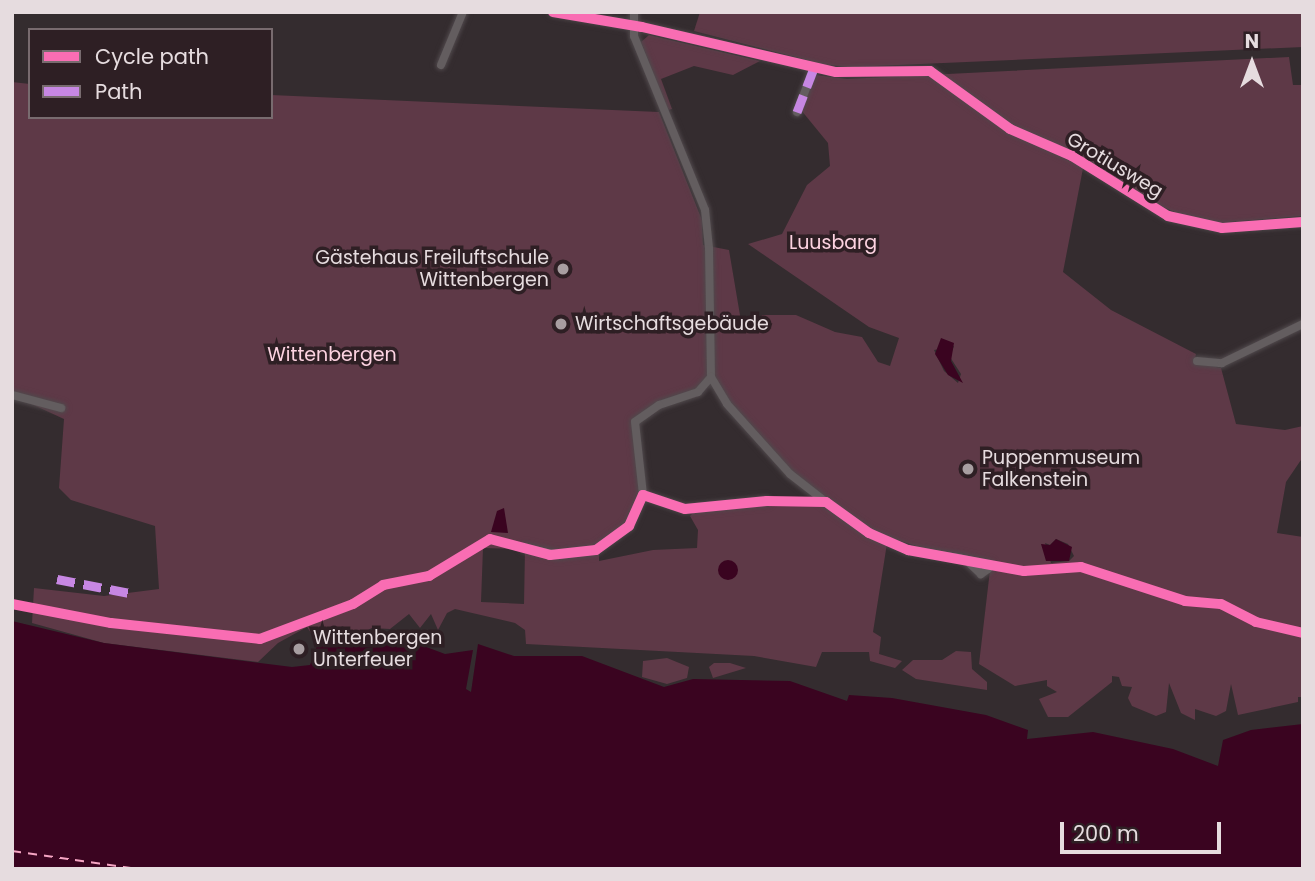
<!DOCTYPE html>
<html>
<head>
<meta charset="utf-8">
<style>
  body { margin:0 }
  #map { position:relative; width:1315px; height:881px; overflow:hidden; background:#342c2f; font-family:Poppins,sans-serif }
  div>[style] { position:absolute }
  .green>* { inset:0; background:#5e3947 }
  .water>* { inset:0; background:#3a0420 }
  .round { border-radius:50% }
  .ferry>* { height:2px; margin-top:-1px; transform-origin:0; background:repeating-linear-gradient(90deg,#f5a5c3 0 9px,transparent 0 16px) }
  .roads { filter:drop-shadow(0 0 2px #50494c) drop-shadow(0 0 2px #50494c) }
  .minor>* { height:8px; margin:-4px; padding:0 4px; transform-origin:4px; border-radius:4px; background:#635d5f }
  .quiet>* { height:9px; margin-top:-4.5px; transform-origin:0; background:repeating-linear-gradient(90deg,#c787e3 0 18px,transparent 0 27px) }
  .cycleway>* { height:10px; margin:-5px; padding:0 5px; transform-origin:5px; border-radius:5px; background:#f96db3 }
  .dots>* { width:19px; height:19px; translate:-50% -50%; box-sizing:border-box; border:4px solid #2e1f24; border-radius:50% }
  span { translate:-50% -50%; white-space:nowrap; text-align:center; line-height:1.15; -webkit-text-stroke:7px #2e1f24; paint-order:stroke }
  .street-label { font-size:19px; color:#e6dcdf }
  .park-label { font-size:19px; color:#fdd3e1 }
  .poi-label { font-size:19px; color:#e6dcdf }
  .right { translate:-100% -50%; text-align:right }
  .left { translate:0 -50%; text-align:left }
  .frame { position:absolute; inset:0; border:14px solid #e6dcdf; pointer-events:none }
  .legend { position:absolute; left:28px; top:28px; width:245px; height:91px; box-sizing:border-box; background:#2e1f24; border:2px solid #786b6f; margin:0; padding:9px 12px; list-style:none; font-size:21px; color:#e6dcdf }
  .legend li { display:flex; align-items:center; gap:14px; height:35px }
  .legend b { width:35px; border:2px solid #786b6f }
  .north { position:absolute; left:1217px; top:28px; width:70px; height:70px; -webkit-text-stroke:5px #2e1f24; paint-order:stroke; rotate:0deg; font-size:19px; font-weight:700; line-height:28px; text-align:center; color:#e6dcdf }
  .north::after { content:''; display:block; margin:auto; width:24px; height:32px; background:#e6dcdf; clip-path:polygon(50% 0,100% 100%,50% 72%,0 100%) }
  .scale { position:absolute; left:1060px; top:822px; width:161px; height:32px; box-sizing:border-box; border:4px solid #e6dcdf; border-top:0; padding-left:9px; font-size:21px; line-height:24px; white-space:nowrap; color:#e6dcdf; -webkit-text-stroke:5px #2e1f24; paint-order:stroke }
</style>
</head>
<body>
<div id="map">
  <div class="green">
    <i style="clip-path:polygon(700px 12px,1303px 12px,1303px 47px,852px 67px,826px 65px,694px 31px)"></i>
    <i style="clip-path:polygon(649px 35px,760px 61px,733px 75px,694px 66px,661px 79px,672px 109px,668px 110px,641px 42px)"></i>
    <i style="clip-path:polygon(evenodd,1289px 57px,1293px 85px,1303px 85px,1303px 216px,1217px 223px,1188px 218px,1152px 202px,1085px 158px,1063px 272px,1111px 310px,1196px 354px,1194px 363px,1221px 368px,1236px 424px,1285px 430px,1303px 426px,1303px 457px,1286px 482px,1277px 533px,1303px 537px,1303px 697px,1298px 697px,1298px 702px,1238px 715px,1231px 684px,1226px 711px,1216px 716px,1195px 709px,1195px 720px,1181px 713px,1169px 683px,1166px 712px,1156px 716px,1132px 706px,1128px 698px,1132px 687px,1122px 686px,1119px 677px,1112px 676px,1112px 682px,1068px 717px,1048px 717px,1039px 699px,1057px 692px,1047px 686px,1047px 680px,1015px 686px,979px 664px,990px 570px,888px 537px,873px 632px,881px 637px,879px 654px,902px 661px,895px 668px,870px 661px,869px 652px,822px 652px,816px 667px,754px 656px,526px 644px,525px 630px,515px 623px,455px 609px,447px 613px,438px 630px,431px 614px,420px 628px,409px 614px,390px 629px,372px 628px,346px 640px,317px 642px,307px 627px,278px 643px,258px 662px,104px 643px,32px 623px,34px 588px,104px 596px,159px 589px,155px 526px,71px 500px,59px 488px,64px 419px,12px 395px,12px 82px,30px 84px,30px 117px,271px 117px,271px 95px,659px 112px,702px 220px,703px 245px,729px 250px,742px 327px,756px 328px,762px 315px,796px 315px,835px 332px,862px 337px,878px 362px,890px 366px,899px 338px,869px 327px,748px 244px,782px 234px,807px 185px,830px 166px,828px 143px,801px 110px,816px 75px,847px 79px,1289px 57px,954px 346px,950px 357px,961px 374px,958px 383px,944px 371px,934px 350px,954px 346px,1289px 57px,712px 376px,729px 404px,793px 477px,829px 504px,769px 503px,694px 512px,690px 516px,698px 530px,697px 548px,653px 550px,599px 561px,599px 547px,632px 519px,641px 497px,633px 423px,659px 404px,698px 391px,712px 376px,1289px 57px,1056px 539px,1068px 544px,1074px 556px,1069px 561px,1051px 563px,1045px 543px,1050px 545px,1056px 539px,1289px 57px,483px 548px,525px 549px,524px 604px,481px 602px,483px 548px)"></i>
    <i style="clip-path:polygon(956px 651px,971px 652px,972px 669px,987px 682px,987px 690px,916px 679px,902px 670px,913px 660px,942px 660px)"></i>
    <i style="clip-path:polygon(667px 658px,689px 667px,687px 678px,667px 684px,642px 677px,643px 661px)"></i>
    <i style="clip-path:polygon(714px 663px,730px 663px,746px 668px,713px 678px,709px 667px)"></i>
  </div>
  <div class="water">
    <i style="clip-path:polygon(941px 338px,954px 343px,951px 361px,963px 383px,948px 375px,935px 354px)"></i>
    <i style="clip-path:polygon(504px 508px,508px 533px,491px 532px,497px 511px)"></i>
    <i style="clip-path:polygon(1056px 539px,1072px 547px,1069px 561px,1046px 561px,1041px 544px,1050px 545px)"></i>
    <i class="round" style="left:718px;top:560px;width:20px;height:20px"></i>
    <i style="clip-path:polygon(12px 621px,104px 643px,292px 667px,310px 665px,317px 646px,357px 644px,370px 634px,389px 633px,445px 654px,473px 650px,466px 689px,471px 692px,478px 644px,514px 656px,582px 656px,664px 687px,693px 679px,790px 681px,847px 701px,849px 695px,892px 698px,986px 715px,1028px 730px,1027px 739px,1093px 732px,1173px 749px,1218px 766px,1223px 740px,1251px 730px,1303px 724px,1303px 869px,12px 869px)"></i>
  </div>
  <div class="ferry">
    <i style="left:12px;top:851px;width:127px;rotate:8.1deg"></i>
  </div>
  <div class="roads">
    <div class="minor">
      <i style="left:553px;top:12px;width:90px;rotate:9.6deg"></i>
      <i style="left:642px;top:27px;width:199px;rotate:13.1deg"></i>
      <i style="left:836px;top:72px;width:94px;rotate:-0.6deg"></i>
      <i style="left:930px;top:71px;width:99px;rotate:35.9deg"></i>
      <i style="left:1010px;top:129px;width:68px;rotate:23.5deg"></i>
      <i style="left:1072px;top:156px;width:113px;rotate:32deg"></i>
      <i style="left:1168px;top:216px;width:55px;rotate:12.5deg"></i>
      <i style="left:1222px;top:228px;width:81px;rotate:-4.2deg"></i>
      <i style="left:634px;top:12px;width:24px;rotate:90deg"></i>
      <i style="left:634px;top:36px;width:188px;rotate:67.8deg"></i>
      <i style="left:705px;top:210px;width:39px;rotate:84deg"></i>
      <i style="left:709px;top:249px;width:128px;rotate:89.1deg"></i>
      <i style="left:711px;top:377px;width:20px;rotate:131deg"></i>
      <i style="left:698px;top:392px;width:41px;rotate:161.6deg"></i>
      <i style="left:659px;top:405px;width:29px;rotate:145deg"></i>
      <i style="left:635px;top:422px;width:73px;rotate:83.7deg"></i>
      <i style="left:441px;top:65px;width:57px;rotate:-67.5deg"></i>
      <i style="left:797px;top:112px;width:47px;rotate:-68.9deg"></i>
      <i style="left:1197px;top:361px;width:25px;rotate:5deg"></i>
      <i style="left:1222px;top:363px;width:90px;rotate:-25.7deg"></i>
      <i style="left:711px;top:377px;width:31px;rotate:59deg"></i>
      <i style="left:727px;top:404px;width:94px;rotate:48deg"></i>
      <i style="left:790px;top:474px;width:58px;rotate:38deg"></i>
      <i style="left:836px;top:510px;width:40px;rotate:34.9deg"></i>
      <i style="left:869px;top:533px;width:43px;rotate:23.6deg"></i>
      <i style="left:908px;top:550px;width:52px;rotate:8.9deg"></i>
      <i style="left:959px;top:558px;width:31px;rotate:13deg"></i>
      <i style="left:989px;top:565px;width:4px;rotate:104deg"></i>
      <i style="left:988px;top:569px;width:9px;rotate:144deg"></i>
      <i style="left:981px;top:574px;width:19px;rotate:-137deg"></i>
      <i style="left:12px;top:395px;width:51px;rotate:14.9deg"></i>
      <i style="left:643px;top:495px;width:44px;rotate:18.4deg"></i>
      <i style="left:685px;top:509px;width:82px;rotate:-5.6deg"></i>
      <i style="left:525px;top:548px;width:33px;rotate:12deg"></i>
      <i style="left:557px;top:555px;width:39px;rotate:-7deg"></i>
      <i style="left:596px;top:550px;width:41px;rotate:-36deg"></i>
      <i style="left:629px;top:526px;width:34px;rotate:-66deg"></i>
    </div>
  </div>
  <div class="quiet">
    <i style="left:797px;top:112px;width:47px;rotate:-68.9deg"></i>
    <i style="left:57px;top:579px;width:74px;rotate:10.9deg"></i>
  </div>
  <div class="cycleway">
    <i style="left:553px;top:12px;width:90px;rotate:9.6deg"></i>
    <i style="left:642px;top:27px;width:199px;rotate:13.1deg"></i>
    <i style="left:836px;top:72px;width:94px;rotate:-0.6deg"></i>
    <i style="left:930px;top:71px;width:99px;rotate:35.9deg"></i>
    <i style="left:1010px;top:129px;width:68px;rotate:23.5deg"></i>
    <i style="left:1072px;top:156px;width:113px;rotate:32deg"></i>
    <i style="left:1168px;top:216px;width:55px;rotate:12.5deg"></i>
    <i style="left:1222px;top:228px;width:81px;rotate:-4.2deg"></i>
    <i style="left:12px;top:604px;width:101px;rotate:10.9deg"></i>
    <i style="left:111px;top:623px;width:150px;rotate:6.1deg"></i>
    <i style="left:260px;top:639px;width:99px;rotate:-20.6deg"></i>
    <i style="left:353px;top:604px;width:36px;rotate:-32deg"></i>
    <i style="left:383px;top:585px;width:47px;rotate:-11.1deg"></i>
    <i style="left:429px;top:576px;width:71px;rotate:-31.2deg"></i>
    <i style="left:490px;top:539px;width:62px;rotate:14.9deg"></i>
    <i style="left:550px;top:555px;width:46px;rotate:-6.2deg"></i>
    <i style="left:596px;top:550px;width:41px;rotate:-36deg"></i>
    <i style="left:629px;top:526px;width:34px;rotate:-66deg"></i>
    <i style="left:643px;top:495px;width:44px;rotate:18.4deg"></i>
    <i style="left:685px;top:509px;width:82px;rotate:-5.6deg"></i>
    <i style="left:767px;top:501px;width:59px;rotate:1deg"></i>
    <i style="left:826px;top:502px;width:53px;rotate:35.8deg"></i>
    <i style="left:869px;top:533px;width:43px;rotate:23.6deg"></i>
    <i style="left:908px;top:550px;width:118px;rotate:10.3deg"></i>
    <i style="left:1024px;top:571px;width:57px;rotate:-4deg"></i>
    <i style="left:1081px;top:567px;width:109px;rotate:18.1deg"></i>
    <i style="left:1185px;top:601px;width:36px;rotate:5deg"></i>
    <i style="left:1221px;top:604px;width:39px;rotate:27deg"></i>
    <i style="left:1256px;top:622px;width:48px;rotate:13.2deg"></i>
  </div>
  <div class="dots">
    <i style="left:563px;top:269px;background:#a89ea1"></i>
    <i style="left:561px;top:324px;background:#a89ea1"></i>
    <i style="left:968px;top:469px;background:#a89ea1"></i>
    <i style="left:299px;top:649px;background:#a89ea1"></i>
  </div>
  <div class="street-label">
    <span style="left:1115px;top:165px;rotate:31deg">Grotiusweg</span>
  </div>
  <div class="park-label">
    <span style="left:833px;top:243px">Luusbarg</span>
    <span style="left:332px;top:355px">Wittenbergen</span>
  </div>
  <div class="poi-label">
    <span class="right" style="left:549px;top:269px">Gästehaus Freiluftschule<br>Wittenbergen</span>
    <span class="left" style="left:575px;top:324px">Wirtschaftsgebäude</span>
    <span class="left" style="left:982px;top:469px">Puppenmuseum<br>Falkenstein</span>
    <span class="left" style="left:313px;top:649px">Wittenbergen<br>Unterfeuer</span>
  </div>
  <div class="frame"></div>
  <ul class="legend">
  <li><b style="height:9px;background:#f96db3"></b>Cycle path</li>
  <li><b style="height:9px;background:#c787e3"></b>Path</li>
  </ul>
  <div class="north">N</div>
  <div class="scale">200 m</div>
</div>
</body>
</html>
